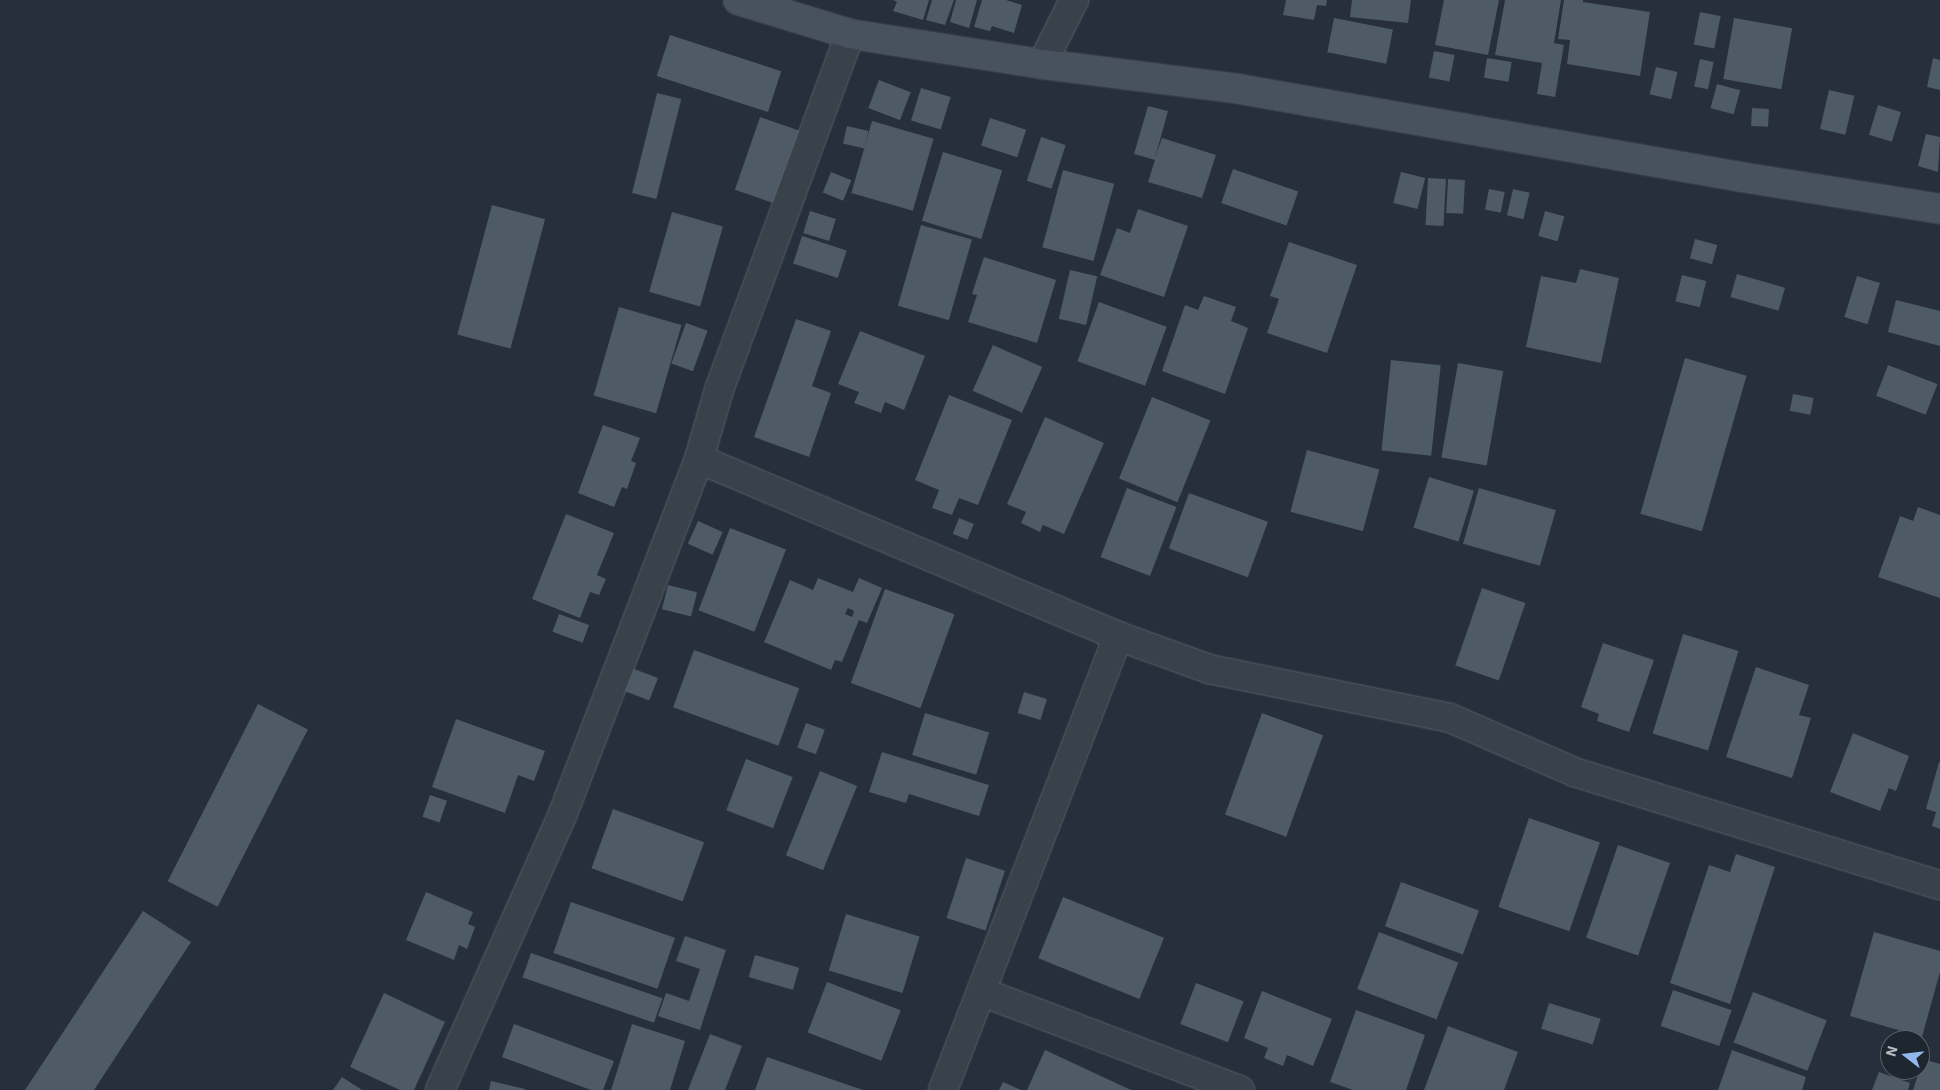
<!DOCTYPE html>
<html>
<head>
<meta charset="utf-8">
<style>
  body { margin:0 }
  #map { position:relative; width:1940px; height:1090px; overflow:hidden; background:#262f3b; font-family:"IBM Plex Sans",sans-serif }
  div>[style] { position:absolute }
  .building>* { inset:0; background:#4e5a65; transform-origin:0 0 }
  .roads { filter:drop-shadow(0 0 1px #575f69) drop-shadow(0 0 1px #575f69) }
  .street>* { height:28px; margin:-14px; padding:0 14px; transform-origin:14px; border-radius:14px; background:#39414b }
  .secondary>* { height:28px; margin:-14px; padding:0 14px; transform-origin:14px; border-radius:14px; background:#48515e }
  span { translate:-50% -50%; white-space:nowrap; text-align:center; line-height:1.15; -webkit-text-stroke:5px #1e2630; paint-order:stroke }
  .north { position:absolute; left:1880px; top:1030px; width:50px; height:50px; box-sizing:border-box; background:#1e2630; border:1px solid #5a626c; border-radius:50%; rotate:286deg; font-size:14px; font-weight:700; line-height:20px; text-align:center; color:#b5bcc6 }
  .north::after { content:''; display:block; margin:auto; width:18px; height:22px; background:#92b9ee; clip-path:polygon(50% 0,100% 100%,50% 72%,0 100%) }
</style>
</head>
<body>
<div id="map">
  <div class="building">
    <i style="clip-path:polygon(893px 0,929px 0,923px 20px,893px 11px,897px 2px)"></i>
    <i style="clip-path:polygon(932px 0,954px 0,945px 25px,926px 20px)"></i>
    <i style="clip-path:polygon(956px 0,977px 0,969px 28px,950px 22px)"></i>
    <i style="clip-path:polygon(982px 0,1006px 0,1022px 5px,1014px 33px,992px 26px,990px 31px,974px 27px)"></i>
    <i style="clip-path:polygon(1286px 0,1327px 0,1326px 6px,1317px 5px,1314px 20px,1283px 15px)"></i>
    <i style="clip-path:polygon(1352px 0,1411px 0,1408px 23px,1350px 17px)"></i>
    <i style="clip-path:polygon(1444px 0,1499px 0,1488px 55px,1435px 45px)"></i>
    <i style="clip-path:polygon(1505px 0,1561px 0,1554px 43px,1564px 45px,1555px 97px,1537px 94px,1542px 63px,1495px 55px)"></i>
    <i style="clip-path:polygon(1564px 0,1583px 0,1583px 2px,1650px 12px,1640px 76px,1567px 64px,1570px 40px,1558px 39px)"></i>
    <i style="left:1700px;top:12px;width:21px;height:33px;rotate:11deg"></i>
    <i style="left:1334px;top:18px;width:60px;height:35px;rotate:11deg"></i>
    <i style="left:1734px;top:18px;width:59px;height:62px;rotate:10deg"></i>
    <i style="left:670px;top:35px;width:117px;height:43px;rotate:18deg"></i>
    <i style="left:1434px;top:51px;width:21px;height:27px;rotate:11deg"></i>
    <i style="left:1487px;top:58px;width:25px;height:20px;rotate:9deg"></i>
    <i style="clip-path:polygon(1933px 58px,1940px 60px,1940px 90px,1927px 87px)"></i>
    <i style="left:1700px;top:59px;width:14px;height:28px;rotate:12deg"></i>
    <i style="left:1656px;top:67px;width:22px;height:28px;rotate:13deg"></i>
    <i style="left:879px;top:80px;width:34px;height:30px;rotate:21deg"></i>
    <i style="left:1717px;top:84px;width:24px;height:25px;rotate:15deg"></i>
    <i style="left:921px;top:88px;width:31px;height:34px;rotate:17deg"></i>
    <i style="left:1829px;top:90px;width:26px;height:40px;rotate:13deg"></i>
    <i style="left:657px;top:93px;width:25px;height:103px;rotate:14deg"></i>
    <i style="left:1878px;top:105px;width:24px;height:31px;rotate:17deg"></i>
    <i style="clip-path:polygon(1148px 106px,1168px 111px,1155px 158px,1162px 138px,1216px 155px,1202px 198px,1148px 182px,1155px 160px,1134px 154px)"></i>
    <i style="left:1752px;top:108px;width:17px;height:18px;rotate:3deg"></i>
    <i style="left:760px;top:117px;width:42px;height:77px;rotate:19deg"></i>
    <i style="left:990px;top:118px;width:38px;height:29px;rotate:18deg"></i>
    <i style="left:872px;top:121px;width:64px;height:75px;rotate:16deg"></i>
    <i style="left:847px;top:126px;width:22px;height:18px;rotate:13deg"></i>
    <i style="clip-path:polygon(1926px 134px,1940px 137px,1938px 172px,1918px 166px)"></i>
    <i style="left:1041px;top:137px;width:26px;height:46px;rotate:18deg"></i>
    <i style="left:943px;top:152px;width:62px;height:72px;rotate:17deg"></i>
    <i style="left:1233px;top:169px;width:69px;height:36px;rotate:19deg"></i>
    <i style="left:1063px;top:170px;width:53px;height:80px;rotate:15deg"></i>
    <i style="left:831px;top:172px;width:22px;height:22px;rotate:22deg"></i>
    <i style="left:1401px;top:172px;width:25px;height:32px;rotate:14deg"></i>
    <i style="left:1428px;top:178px;width:18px;height:47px;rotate:3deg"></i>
    <i style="left:1448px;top:179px;width:17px;height:34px;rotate:3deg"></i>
    <i style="left:1489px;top:189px;width:16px;height:21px;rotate:11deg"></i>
    <i style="left:1513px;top:189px;width:17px;height:27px;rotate:13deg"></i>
    <i style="left:492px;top:205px;width:55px;height:134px;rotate:15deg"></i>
    <i style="clip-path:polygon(1138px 209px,1188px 226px,1164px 297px,1100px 275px,1117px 228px,1130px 233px)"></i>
    <i style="left:810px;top:211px;width:27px;height:23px;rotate:17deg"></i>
    <i style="left:1545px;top:211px;width:20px;height:26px;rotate:15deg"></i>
    <i style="left:672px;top:212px;width:53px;height:83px;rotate:16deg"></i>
    <i style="left:921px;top:225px;width:53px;height:84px;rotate:16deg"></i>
    <i style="left:802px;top:236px;width:47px;height:29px;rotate:18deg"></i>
    <i style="left:1695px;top:239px;width:23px;height:20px;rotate:15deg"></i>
    <i style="clip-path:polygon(1289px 242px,1357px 265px,1327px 353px,1267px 333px,1279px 299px,1270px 296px)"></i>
    <i style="clip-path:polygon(984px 257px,1056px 280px,1037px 343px,968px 322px,977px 295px,972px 294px)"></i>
    <i style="clip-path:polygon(1580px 269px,1619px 278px,1601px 363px,1526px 347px,1541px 276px,1576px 283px)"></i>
    <i style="left:1070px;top:270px;width:28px;height:50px;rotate:13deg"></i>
    <i style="left:1737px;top:274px;width:50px;height:24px;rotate:16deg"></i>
    <i style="left:1682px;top:275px;width:25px;height:27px;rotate:14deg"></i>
    <i style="left:1857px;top:276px;width:24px;height:43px;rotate:17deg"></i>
    <i style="clip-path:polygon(1204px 296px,1236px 307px,1231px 321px,1248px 328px,1225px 394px,1162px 371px,1185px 305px,1198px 310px)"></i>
    <i style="clip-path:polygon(1896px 300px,1940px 311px,1940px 346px,1888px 332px)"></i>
    <i style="left:1099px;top:302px;width:72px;height:63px;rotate:20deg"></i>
    <i style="left:619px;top:307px;width:65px;height:92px;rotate:16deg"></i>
    <i style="clip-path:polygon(796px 319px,831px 331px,812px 386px,831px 393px,809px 457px,754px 437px)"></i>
    <i style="left:686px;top:323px;width:23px;height:43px;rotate:20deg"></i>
    <i style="clip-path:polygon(860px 331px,925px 356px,904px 410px,885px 402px,881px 413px,854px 403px,859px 392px,838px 384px)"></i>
    <i style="left:993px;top:345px;width:54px;height:50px;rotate:24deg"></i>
    <i style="left:1685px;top:358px;width:64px;height:162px;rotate:16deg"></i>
    <i style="left:1391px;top:360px;width:50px;height:91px;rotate:6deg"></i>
    <i style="left:1458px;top:363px;width:46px;height:96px;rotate:10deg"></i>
    <i style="left:1888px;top:365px;width:53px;height:33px;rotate:21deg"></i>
    <i style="left:1793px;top:394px;width:21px;height:17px;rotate:11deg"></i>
    <i style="clip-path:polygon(949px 395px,1012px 420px,978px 505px,959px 498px,952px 515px,932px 508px,939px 490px,915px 480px)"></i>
    <i style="left:1152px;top:397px;width:63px;height:88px;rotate:22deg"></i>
    <i style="clip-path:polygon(1045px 417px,1104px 443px,1064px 534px,1043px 525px,1040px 532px,1021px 523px,1026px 512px,1007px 504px)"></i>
    <i style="clip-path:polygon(603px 425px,640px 438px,631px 461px,636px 463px,627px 489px,622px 487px,614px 507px,578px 493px)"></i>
    <i style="left:1307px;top:450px;width:75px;height:64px;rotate:15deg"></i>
    <i style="left:1429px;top:477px;width:47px;height:53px;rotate:17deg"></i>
    <i style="left:1127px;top:488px;width:53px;height:74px;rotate:21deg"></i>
    <i style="left:1479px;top:488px;width:80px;height:58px;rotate:16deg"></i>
    <i style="left:1189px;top:493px;width:84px;height:59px;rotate:20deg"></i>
    <i style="clip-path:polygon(1918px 507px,1940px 515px,1940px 598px,1878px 577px,1900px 516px,1913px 521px)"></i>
    <i style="clip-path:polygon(566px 514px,614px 533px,597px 575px,606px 579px,599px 595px,590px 592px,580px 618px,532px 599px)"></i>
    <i style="left:959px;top:518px;width:16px;height:17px;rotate:22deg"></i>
    <i style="left:698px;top:521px;width:27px;height:25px;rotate:24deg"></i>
    <i style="left:730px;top:528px;width:60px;height:88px;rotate:21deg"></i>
    <i style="clip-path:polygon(evenodd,818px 578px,853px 592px,859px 578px,882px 588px,867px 623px,859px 620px,842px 662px,835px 660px,831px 670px,764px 642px,790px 580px,813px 590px,818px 578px,848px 608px,854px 611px,852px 617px,845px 614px,848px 608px)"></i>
    <i style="left:668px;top:585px;width:30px;height:25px;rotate:14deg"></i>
    <i style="left:1482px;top:588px;width:46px;height:82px;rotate:19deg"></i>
    <i style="left:885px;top:589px;width:74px;height:100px;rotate:20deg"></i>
    <i style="left:559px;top:614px;width:32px;height:19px;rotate:20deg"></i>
    <i style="left:1683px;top:634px;width:58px;height:104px;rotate:17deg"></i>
    <i style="clip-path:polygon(1603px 643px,1654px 660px,1629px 732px,1597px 721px,1599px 714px,1581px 707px)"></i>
    <i style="left:694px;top:650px;width:112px;height:61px;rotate:20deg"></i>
    <i style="left:629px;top:667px;width:31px;height:24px;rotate:21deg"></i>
    <i style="clip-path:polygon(1756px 667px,1809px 685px,1799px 715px,1811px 718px,1792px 778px,1726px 757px)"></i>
    <i style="left:1024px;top:692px;width:24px;height:22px;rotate:17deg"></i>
    <i style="left:258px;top:704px;width:56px;height:199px;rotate:27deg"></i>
    <i style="left:925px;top:713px;width:67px;height:44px;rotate:17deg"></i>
    <i style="left:1262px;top:713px;width:65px;height:108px;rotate:20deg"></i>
    <i style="clip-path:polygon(456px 719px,545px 751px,534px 781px,518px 775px,505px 813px,432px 787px)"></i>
    <i style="left:806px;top:723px;width:20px;height:26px;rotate:20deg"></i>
    <i style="clip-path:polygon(1853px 733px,1909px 756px,1896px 791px,1889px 788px,1880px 811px,1830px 792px)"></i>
    <i style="clip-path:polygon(882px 752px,989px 785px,979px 816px,909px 794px,906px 803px,869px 792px)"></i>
    <i style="left:746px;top:759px;width:50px;height:55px;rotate:21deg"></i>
    <i style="clip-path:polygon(1939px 762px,1940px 762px,1940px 829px,1932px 826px,1936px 812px,1926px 809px)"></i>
    <i style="left:820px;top:771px;width:40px;height:91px;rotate:22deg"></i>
    <i style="left:430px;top:795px;width:18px;height:23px;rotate:19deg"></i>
    <i style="left:613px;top:809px;width:97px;height:63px;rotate:20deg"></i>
    <i style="left:1529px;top:818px;width:75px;height:94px;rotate:19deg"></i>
    <i style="left:1618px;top:845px;width:55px;height:98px;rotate:19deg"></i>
    <i style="clip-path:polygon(1736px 854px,1775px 867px,1730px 1004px,1670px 983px,1709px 865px,1730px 872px)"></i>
    <i style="left:966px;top:858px;width:41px;height:63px;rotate:18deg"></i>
    <i style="left:1401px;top:882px;width:83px;height:47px;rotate:20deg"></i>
    <i style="clip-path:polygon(426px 892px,473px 912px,468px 924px,475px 927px,467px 949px,459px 945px,454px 960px,406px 940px)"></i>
    <i style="left:1063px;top:897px;width:109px;height:66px;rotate:22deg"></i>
    <i style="left:571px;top:902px;width:110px;height:54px;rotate:19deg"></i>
    <i style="clip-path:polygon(143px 911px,191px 942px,94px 1090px,25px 1090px)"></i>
    <i style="left:846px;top:914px;width:77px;height:59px;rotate:17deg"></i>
    <i style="left:1379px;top:932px;width:85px;height:61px;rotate:21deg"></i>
    <i style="clip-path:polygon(1874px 932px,1940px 951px,1940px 972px,1922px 1037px,1850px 1016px)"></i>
    <i style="clip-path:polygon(685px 936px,726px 950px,700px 1030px,658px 1016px,666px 993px,689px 1001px,700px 969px,676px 961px)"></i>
    <i style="left:531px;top:953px;width:139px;height:26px;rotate:19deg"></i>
    <i style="left:755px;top:955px;width:46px;height:23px;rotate:16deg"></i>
    <i style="left:827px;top:982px;width:79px;height:54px;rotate:21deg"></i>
    <i style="left:1196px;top:983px;width:51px;height:44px;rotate:21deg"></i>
    <i style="left:1673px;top:990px;width:62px;height:38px;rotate:19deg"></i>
    <i style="clip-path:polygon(1262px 991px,1332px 1019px,1313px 1066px,1287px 1055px,1283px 1066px,1264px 1058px,1268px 1048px,1244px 1038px)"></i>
    <i style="left:1753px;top:992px;width:79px;height:54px;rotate:21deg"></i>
    <i style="clip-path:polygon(384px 993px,445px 1022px,414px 1090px,400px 1090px,350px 1067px)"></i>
    <i style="left:1549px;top:1003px;width:54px;height:27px;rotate:17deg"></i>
    <i style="clip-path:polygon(1356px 1010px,1425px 1035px,1406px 1090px,1353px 1090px,1330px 1082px)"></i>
    <i style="clip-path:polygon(514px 1024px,614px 1061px,603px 1090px,591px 1090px,502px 1057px)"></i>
    <i style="clip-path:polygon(632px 1024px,685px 1041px,670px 1090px,611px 1090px)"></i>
    <i style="clip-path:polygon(1448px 1026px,1518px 1052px,1504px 1090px,1424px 1090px)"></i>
    <i style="clip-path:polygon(710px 1034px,742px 1046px,725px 1090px,688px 1090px)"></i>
    <i style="clip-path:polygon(1045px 1050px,1131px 1090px,1027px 1090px)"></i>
    <i style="clip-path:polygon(1732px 1050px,1806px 1077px,1802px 1090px,1718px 1090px)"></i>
    <i style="clip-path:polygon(767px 1057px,863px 1090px,755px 1090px)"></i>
    <i style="clip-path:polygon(1923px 1059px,1940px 1064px,1940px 1090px,1913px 1090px)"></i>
    <i style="clip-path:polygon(1879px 1072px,1910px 1083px,1908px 1090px,1872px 1090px)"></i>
    <i style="clip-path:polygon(342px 1077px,362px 1090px,333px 1090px)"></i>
    <i style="clip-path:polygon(491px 1081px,525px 1089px,525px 1090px,489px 1090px)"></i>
    <i style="clip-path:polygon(1003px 1082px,1021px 1090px,999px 1090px)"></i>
  </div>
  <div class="roads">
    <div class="street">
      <i style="left:1042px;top:64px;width:72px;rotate:-63.4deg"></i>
      <i style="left:699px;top:459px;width:455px;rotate:22.9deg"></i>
      <i style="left:1118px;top:636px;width:97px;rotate:19.9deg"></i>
      <i style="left:1209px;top:669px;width:246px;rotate:11.5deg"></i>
      <i style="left:1450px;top:718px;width:135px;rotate:23.5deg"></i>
      <i style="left:1574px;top:772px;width:383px;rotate:17.2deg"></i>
      <i style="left:982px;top:992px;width:276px;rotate:20.8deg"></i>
      <i style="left:440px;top:1090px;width:300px;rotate:-66deg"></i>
      <i style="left:562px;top:816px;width:382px;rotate:-69deg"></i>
      <i style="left:699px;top:459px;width:72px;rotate:-73.8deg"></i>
      <i style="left:719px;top:390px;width:379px;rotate:-69.8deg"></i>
      <i style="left:943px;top:1090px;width:487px;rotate:-68.9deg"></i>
    </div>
    <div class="secondary">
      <i style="left:738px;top:0;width:117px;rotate:16.9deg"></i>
      <i style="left:850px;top:34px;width:194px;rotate:8.9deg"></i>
      <i style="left:1042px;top:64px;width:199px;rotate:7.2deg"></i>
      <i style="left:1239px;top:89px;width:510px;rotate:9.94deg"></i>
      <i style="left:1741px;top:177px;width:202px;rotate:9.1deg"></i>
    </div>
  </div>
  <div class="north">N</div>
</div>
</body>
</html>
